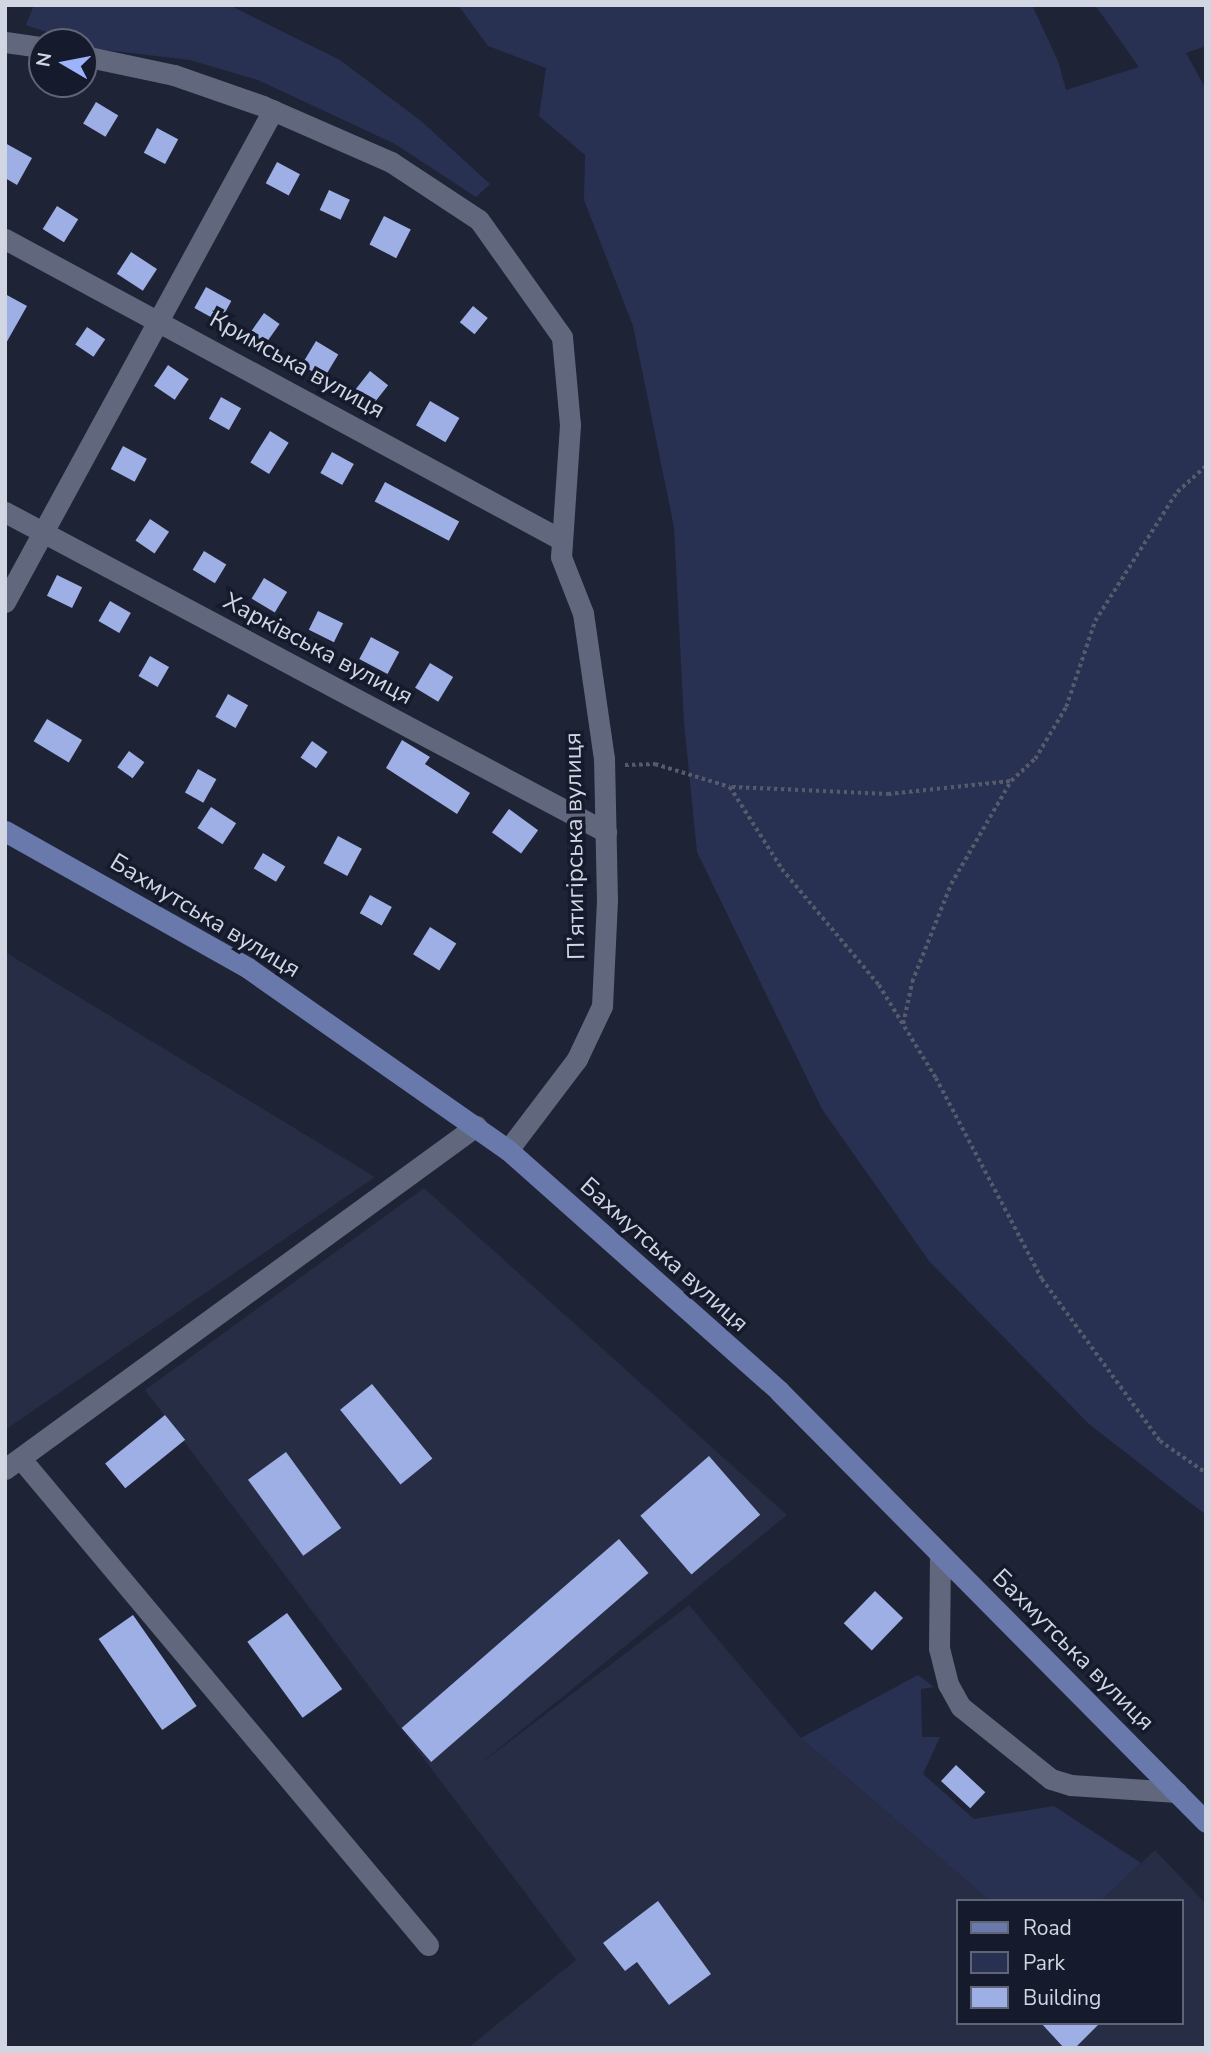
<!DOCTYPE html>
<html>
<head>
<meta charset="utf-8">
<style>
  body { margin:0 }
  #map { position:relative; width:1211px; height:2053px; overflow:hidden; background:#1e2336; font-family:"Nunito Sans",sans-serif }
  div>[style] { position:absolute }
  .built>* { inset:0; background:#262d45 }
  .green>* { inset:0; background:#283151 }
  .building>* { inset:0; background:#9dafe5; transform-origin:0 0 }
  .path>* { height:3.5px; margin-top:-1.75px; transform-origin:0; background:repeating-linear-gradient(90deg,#565b6c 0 3.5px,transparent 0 7px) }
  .minor>* { height:21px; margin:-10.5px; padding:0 10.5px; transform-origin:10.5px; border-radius:10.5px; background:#61687e }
  .major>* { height:21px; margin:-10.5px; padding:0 10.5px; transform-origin:10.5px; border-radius:10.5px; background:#6a79ab }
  span { translate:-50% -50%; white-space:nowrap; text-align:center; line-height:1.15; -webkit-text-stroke:7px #151a2c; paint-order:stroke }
  .street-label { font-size:24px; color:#d1d6e2 }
  .frame { position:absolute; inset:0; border:7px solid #d1d6e2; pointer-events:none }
  .legend { position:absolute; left:956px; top:1899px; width:228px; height:126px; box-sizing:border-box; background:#151a2c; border:2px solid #606575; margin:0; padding:9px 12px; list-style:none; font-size:21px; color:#d1d6e2 }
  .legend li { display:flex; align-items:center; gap:14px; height:35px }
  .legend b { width:35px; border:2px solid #606575 }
  .north { position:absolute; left:28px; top:28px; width:70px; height:70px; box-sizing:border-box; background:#151a2c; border:2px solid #606575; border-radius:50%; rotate:280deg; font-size:19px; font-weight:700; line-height:28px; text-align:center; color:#d1d6e2 }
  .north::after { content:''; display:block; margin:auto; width:24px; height:32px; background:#9db4fd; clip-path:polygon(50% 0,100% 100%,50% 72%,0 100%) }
</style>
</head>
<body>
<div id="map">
  <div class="built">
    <i style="clip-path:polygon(5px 952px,375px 1177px,5px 1430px)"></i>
    <i style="clip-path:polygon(424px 1188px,787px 1515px,476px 1767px,689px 1605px,801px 1738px,990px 1901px,957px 1901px,957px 2023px,1181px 2023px,1181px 1901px,1101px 1901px,1155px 1850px,1206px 1904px,1206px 2048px,468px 2048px,576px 1960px,145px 1390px)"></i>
  </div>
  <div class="green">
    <i style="clip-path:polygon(34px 5px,229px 5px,340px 60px,421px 121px,490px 184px,476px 197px,395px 144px,258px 80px,190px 60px,97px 49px,26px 25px)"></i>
    <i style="clip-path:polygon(458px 5px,1032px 5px,1058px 61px,1066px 90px,1139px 67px,1095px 5px,1206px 5px,1206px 46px,1186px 53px,1206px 89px,1206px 1515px,1089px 1424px,929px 1261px,822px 1109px,697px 852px,684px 723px,674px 527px,633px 326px,584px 200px,585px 155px,539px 116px,546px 68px,488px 46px)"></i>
    <i style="clip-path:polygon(918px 1675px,934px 1687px,921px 1689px,922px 1737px,940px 1737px,923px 1774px,974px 1819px,1054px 1806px,1141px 1863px,1101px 1901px,990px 1901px,801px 1738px)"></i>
  </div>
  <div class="building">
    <i style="left:96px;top:102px;width:26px;height:25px;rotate:31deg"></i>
    <i style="left:157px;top:128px;width:24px;height:28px;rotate:28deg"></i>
    <i style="clip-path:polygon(5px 143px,32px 158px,17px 185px,5px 178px)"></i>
    <i style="left:277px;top:162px;width:26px;height:24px;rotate:28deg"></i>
    <i style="left:329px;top:190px;width:23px;height:22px;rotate:25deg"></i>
    <i style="left:57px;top:206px;width:25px;height:27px;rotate:32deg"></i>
    <i style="left:384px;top:216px;width:30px;height:32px;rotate:27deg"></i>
    <i style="left:131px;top:252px;width:31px;height:26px;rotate:33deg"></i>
    <i style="left:206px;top:287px;width:29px;height:24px;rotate:29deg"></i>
    <i style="clip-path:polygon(5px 294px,27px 306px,5px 345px)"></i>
    <i style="left:473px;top:306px;width:19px;height:21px;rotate:39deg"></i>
    <i style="left:264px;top:313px;width:19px;height:24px;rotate:35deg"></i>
    <i style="left:87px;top:327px;width:22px;height:21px;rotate:34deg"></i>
    <i style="left:316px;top:341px;width:26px;height:28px;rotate:31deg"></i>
    <i style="left:168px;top:365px;width:25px;height:25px;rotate:34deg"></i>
    <i style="left:370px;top:371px;width:23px;height:23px;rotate:38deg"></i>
    <i style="left:221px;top:397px;width:23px;height:25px;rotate:29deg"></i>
    <i style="left:430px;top:401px;width:34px;height:28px;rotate:30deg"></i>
    <i style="left:270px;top:431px;width:22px;height:37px;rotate:32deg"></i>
    <i style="left:123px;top:446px;width:27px;height:26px;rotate:28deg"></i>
    <i style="left:332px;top:452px;width:25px;height:24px;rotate:29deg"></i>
    <i style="left:385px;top:482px;width:84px;height:22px;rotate:28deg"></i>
    <i style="left:150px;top:519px;width:23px;height:26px;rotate:34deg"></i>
    <i style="left:204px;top:551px;width:26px;height:22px;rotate:31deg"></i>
    <i style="left:57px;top:575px;width:28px;height:23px;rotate:26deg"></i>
    <i style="left:264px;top:578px;width:27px;height:24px;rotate:31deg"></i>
    <i style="left:110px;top:601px;width:24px;height:23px;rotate:30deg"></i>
    <i style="left:318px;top:611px;width:28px;height:21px;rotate:26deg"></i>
    <i style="left:371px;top:637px;width:32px;height:25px;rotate:28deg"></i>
    <i style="left:150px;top:656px;width:22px;height:23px;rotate:30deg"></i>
    <i style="left:430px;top:663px;width:27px;height:29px;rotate:31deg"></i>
    <i style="left:228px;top:694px;width:23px;height:26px;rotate:29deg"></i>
    <i style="left:47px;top:719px;width:41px;height:26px;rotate:31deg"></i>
    <i style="clip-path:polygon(402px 740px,430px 757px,425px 764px,470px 793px,457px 814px,386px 768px)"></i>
    <i style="left:312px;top:741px;width:19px;height:20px;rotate:35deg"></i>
    <i style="left:129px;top:751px;width:19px;height:20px;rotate:36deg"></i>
    <i style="left:198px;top:769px;width:21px;height:27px;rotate:29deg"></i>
    <i style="left:211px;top:807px;width:30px;height:25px;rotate:33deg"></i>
    <i style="left:509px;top:809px;width:36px;height:29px;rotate:36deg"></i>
    <i style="left:338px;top:836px;width:27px;height:31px;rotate:28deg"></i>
    <i style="left:263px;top:853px;width:26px;height:18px;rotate:31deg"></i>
    <i style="left:370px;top:895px;width:25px;height:21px;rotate:29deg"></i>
    <i style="left:430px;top:927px;width:31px;height:32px;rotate:32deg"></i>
    <i style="left:372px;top:1384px;width:96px;height:41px;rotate:51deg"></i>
    <i style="left:165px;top:1415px;width:32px;height:77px;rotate:51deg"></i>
    <i style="left:286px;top:1452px;width:94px;height:47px;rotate:54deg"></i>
    <i style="left:709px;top:1456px;width:78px;height:91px;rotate:49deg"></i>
    <i style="left:619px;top:1539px;width:45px;height:288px;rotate:49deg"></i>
    <i style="left:875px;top:1591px;width:39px;height:45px;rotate:44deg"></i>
    <i style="left:287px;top:1613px;width:94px;height:49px;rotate:54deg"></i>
    <i style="left:133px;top:1615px;width:111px;height:42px;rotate:55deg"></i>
    <i style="left:956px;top:1765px;width:40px;height:22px;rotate:43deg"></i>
    <i style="clip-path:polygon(658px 1901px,711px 1974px,669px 2005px,637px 1962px,625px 1971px,603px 1943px)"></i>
    <i style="clip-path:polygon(1041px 2023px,1100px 2023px,1075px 2048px,1064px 2048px)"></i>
  </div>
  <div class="path">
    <i style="left:625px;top:765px;width:30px;rotate:-2deg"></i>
    <i style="left:655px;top:764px;width:78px;rotate:17deg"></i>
    <i style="left:730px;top:787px;width:97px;rotate:57.6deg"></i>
    <i style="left:782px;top:869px;width:151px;rotate:50.1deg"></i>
    <i style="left:879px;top:985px;width:109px;rotate:58.5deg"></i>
    <i style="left:936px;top:1078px;width:227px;rotate:62.2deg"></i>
    <i style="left:1042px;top:1279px;width:200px;rotate:53.9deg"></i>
    <i style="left:1160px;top:1441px;width:56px;rotate:34.8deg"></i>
    <i style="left:732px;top:787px;width:156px;rotate:2.6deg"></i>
    <i style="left:888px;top:794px;width:124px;rotate:-6deg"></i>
    <i style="left:1011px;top:781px;width:33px;rotate:-43deg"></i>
    <i style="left:1035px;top:759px;width:61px;rotate:-59.2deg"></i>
    <i style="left:1066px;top:707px;width:91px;rotate:-71.4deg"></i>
    <i style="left:1095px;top:621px;width:153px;rotate:-57.6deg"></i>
    <i style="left:1177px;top:492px;width:39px;rotate:-42deg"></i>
    <i style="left:903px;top:1024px;width:43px;rotate:-77.9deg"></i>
    <i style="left:912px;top:982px;width:105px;rotate:-68.3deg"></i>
    <i style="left:951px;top:884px;width:119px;rotate:-59.8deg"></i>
  </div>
  <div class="minor">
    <i style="left:5px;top:42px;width:37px;rotate:8deg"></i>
    <i style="left:84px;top:56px;width:92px;rotate:11.9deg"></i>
    <i style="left:174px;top:75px;width:94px;rotate:19.2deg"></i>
    <i style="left:263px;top:106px;width:140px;rotate:23.6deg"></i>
    <i style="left:391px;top:162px;width:105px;rotate:33.4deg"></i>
    <i style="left:479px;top:220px;width:143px;rotate:54.6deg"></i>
    <i style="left:562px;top:337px;width:88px;rotate:84.8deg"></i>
    <i style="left:570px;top:425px;width:132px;rotate:93.9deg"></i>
    <i style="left:561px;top:557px;width:60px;rotate:68.6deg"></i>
    <i style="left:583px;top:613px;width:147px;rotate:81.8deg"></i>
    <i style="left:604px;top:758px;width:142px;rotate:88.8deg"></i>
    <i style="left:607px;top:900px;width:106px;rotate:92.7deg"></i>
    <i style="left:602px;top:1006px;width:59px;rotate:115.3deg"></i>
    <i style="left:577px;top:1059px;width:114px;rotate:127.2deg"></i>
    <i style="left:5px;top:239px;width:633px;rotate:28.39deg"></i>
    <i style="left:5px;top:512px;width:681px;rotate:28.03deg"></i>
    <i style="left:5px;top:602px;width:560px;rotate:-61.42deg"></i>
    <i style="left:21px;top:1459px;width:634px;rotate:50.06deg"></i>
    <i style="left:5px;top:1469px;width:583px;rotate:-36.06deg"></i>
    <i style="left:940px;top:1555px;width:93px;rotate:90.6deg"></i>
    <i style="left:939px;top:1648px;width:37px;rotate:76deg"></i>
    <i style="left:948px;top:1684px;width:26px;rotate:61deg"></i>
    <i style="left:961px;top:1707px;width:115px;rotate:38.7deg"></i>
    <i style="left:1051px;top:1779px;width:21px;rotate:17deg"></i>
    <i style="left:1071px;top:1785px;width:106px;rotate:3.8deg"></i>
  </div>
  <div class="major">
    <i style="left:5px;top:831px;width:279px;rotate:29.4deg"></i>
    <i style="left:248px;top:968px;width:317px;rotate:35deg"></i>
    <i style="left:508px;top:1150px;width:363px;rotate:41.6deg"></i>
    <i style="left:779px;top:1391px;width:607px;rotate:45.27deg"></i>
  </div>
  <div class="street-label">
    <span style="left:297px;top:365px;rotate:29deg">Кримська вулиця</span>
    <span style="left:318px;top:649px;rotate:28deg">Харківська вулиця</span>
    <span style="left:575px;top:846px;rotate:-91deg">П’ятигірська вулиця</span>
    <span style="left:205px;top:916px;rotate:31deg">Бахмутська вулиця</span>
    <span style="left:664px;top:1255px;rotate:42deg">Бахмутська вулиця</span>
    <span style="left:1073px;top:1650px;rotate:45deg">Бахмутська вулиця</span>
  </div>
  <div class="frame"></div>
  <ul class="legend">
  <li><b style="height:9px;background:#6a79ab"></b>Road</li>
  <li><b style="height:19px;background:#283151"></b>Park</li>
  <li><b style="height:19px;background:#9dafe5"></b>Building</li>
  </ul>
  <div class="north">N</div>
</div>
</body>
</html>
